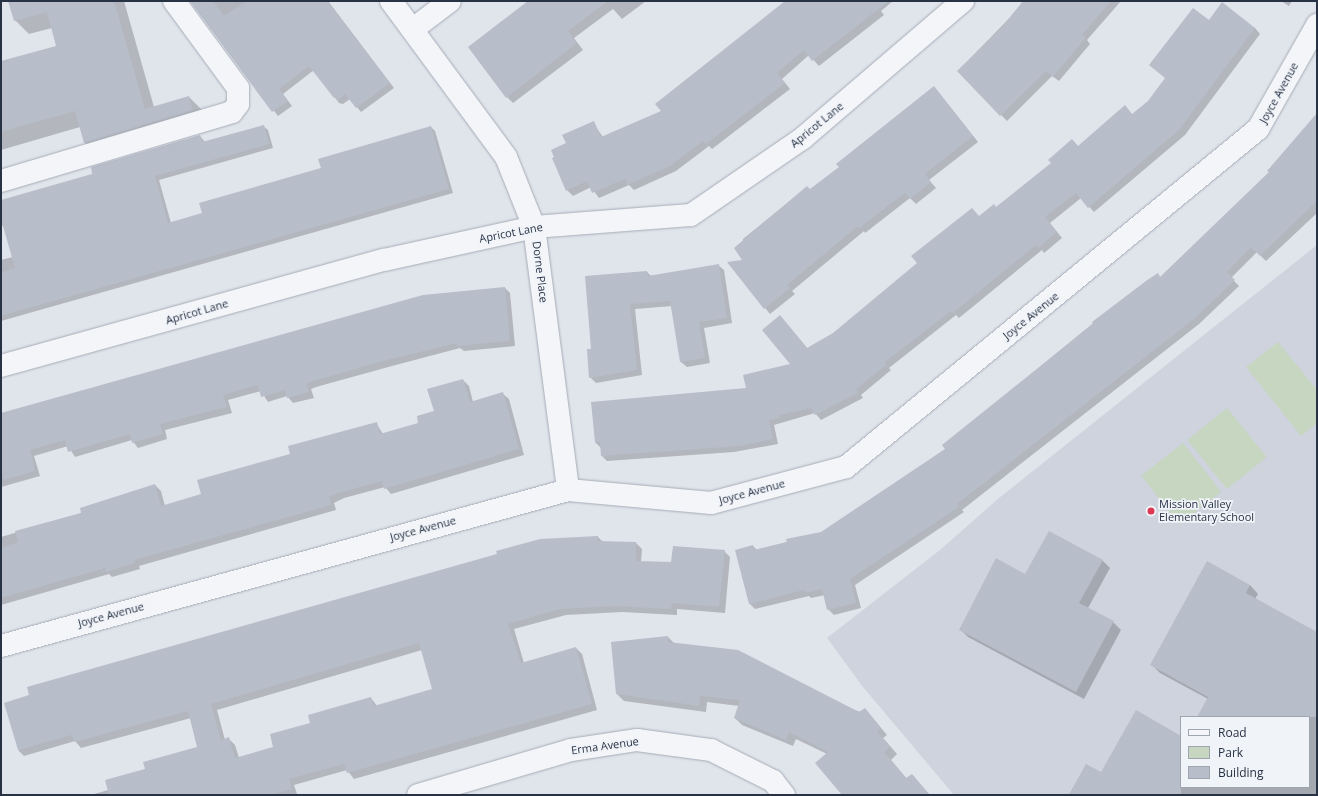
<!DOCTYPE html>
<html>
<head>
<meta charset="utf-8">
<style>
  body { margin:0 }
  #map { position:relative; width:1318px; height:796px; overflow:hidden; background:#e0e4eb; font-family:"Open Sans",sans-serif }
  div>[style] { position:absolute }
  .built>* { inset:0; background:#ced3dd }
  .green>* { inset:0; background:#c6d6c0; transform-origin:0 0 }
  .shadow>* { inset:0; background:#0003 }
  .building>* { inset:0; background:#b7bdc9 }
  .roads { filter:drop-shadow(0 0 1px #a5abb6) drop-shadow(0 0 1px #a5abb6) }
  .minor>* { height:22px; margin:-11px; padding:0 11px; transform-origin:11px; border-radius:11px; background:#f3f5f8 }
  .dots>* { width:11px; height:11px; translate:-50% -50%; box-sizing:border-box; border:2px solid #f0f3f8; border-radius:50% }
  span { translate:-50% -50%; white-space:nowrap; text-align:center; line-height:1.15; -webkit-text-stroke:3.5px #f0f3f8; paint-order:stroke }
  .street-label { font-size:11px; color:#273244 }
  .poi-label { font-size:11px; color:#273244 }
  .left { translate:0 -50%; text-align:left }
  .frame { position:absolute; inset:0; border:2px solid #273244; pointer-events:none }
  .legend { position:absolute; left:1180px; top:716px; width:130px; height:72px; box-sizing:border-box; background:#f0f3f8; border:1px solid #a0a6b0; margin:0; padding:5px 7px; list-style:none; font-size:12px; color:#273244 }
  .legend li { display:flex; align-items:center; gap:8px; height:20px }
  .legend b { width:20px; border:1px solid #a0a6b0 }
</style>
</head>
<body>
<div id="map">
  <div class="built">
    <i style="clip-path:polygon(evenodd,1317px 245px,1317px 795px,954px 795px,863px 687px,827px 638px,940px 550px,999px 498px,1317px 245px,1181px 717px,1309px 717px,1309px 787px,1181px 787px,1181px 717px)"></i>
  </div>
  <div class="green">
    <i style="clip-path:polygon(1278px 342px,1317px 390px,1317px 423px,1301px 436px,1246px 367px)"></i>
    <i style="left:1227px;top:408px;width:63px;height:51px;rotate:51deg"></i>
    <i style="left:1183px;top:443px;width:62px;height:53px;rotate:52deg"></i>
  </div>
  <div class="shadow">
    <i style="clip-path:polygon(10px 1px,124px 1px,154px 107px,189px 97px,203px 111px,99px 156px,85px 143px,80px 127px,1px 150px,1px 62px,58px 46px,52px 28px,29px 34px,15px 20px)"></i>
    <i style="clip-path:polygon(190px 1px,328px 1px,394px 88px,361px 112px,350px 99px,343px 104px,339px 103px,314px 70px,283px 94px,292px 106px,278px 116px)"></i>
    <i style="clip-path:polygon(530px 1px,646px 1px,622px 19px,613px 9px,574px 38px,583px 50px,513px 103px,507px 97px)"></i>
    <i style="clip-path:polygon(788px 1px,893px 1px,881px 11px,884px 15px,819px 66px,809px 55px,782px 79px,790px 89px,712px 149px,709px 146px,676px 171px,634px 190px,629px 185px,599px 198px,591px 187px,573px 196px,567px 190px,567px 143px,593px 123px,603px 137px,663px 112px)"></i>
    <i style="clip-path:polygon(1026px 1px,1121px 1px,1087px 40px,1090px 44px,1059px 81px,1052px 76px,1007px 121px,958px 71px)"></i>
    <i style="clip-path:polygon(1281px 1px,1292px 1px,1289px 6px)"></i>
    <i style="clip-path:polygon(1209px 21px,1255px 28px,1260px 34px,1185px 135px,1094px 212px,1081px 198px,1050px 223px,1062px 238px,1044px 253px,1042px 250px,959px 318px,956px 315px,889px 368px,891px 370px,861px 395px,863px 398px,821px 420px,815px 413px,774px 425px,778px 444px,734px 452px,607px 461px,602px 456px,601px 448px,595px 442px,747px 389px,791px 365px,780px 316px,808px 349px,834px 334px,979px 217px,996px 208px,1078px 147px,1133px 115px,1148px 102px)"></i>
    <i style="clip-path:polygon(939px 93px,978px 142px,929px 180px,936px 188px,916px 204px,910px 198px,865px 233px,864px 231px,792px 291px,795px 294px,770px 314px,729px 263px,744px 260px,743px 239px,807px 187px,810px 190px)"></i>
    <i style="clip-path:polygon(1317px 115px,1317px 213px,1266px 261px,1257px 252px,1231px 278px,1239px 286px,1199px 324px,962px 510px,964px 512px,855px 585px,861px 608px,834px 615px,828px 609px,825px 595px,811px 598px,809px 596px,755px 609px,750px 604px,736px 551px,753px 546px,757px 550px,821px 533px,946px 449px,944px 445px,1113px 307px,1160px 278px,1270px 172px)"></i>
    <i style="clip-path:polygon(263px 126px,268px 130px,273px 148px,159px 180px,171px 223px,204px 214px,431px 127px,435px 131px,453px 193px,1px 321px,1px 260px,13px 257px,4px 225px,1px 226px,1px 201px,94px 174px,200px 136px,205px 142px)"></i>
    <i style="clip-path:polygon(718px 265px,724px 270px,732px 323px,704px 328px,710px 363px,687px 367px,681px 362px,672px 306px,635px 309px,642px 375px,596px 383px,590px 377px,592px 350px,647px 272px,651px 276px)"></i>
    <i style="clip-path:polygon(505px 288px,510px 293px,515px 346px,464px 351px,460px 348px,392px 366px,316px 387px,311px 389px,314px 398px,293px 403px,287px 396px,268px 402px,261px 391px,228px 400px,232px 413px,165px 430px,167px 439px,138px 448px,132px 440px,75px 457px,68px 446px,34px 456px,40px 476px,1px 487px,1px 416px)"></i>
    <i style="clip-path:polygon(463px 380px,469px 386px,473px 402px,503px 394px,509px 399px,524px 455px,391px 494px,385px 487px,344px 498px,334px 503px,336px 510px,139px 566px,140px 569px,112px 577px,109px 574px,1px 605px,1px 537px,82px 513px,155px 485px,161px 491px,165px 506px,202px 495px,292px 455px,376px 423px,383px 434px,420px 424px,435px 412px)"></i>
    <i style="clip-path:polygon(evenodd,598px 537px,603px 542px,636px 543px,642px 549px,641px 562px,672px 563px,724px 551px,730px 557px,725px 613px,677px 609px,677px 615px,622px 612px,566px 615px,514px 629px,524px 663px,576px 648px,582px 654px,597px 710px,354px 779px,347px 770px,294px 785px,297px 794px,295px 795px,91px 795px,108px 790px,146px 769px,199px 747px,191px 718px,81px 748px,75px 741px,24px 756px,18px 750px,598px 537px,422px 650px,433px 690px,377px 706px,371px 698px,311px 723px,274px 748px,239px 758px,235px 745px,229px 739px,225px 740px,217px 710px,422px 650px)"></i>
    <i style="clip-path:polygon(1102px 560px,1110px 568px,1088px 608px,1113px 622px,1121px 630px,1084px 699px,968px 637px,960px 629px,1026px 575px)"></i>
    <i style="clip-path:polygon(1250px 585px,1258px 594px,1255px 599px,1317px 633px,1317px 795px,1069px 795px,1086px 765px,1101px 773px,1181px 737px,1181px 787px,1309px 787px,1309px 717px,1198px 717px,1208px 699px,1160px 673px,1152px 665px)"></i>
    <i style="clip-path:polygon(668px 637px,674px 643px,871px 716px,887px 735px,883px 738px,897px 754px,891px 760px,907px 779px,930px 795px,843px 795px,827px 754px,796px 739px,793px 746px,742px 725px,735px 718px,739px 706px,707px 702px,706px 712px,624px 701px,617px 694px,612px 643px)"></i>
  </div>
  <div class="building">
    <i style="clip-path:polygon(8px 1px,114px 1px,145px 109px,189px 96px,193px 110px,84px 143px,75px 111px,1px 132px,1px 61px,56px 46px,47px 12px,14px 21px)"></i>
    <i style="clip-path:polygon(190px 1px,213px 1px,224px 16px,247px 1px,327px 1px,390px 83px,356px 108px,345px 94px,338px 100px,336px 97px,334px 98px,309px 66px,279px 89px,288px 101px,272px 112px)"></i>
    <i style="clip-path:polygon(528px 1px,608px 1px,568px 31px,577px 43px,506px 98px,468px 47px)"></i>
    <i style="clip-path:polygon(785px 1px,889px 1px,812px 61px,804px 50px,777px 73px,785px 83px,706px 144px,703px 141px,670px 166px,627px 185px,625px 179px,592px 193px,587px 181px,566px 191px,552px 158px,554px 157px,551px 150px,566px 143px,562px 135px,594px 121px,601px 137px,661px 111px,655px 104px)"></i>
    <i style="clip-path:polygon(1023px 1px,1111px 1px,1082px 35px,1086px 37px,1053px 77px,1046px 71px,1000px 116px,957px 71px,1002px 27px)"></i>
    <i style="clip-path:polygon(1222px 2px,1255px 28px,1179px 130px,1088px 208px,1076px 193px,1045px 217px,1057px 232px,1038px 248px,1036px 245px,953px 313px,951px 311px,885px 362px,886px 365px,856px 389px,858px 393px,815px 415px,811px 408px,779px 415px,779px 418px,769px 420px,773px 439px,740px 446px,601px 456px,600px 442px,595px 442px,591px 402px,746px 388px,743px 375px,790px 364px,762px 330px,780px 315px,807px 348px,833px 333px,917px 263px,911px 256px,972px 208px,979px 216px,994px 204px,996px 207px,1051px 163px,1048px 160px,1072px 139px,1078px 146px,1125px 105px,1132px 114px,1148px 101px,1165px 78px,1149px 65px,1193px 8px,1209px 20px)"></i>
    <i style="clip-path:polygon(934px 86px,973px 136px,925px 174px,931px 182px,910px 199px,905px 193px,859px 228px,858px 226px,787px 285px,790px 288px,764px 309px,727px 262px,742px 260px,734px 248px,807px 186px,810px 189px,839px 167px,836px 164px)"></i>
    <i style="clip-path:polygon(1317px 113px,1317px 201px,1260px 256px,1251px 247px,1227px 272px,1235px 280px,1194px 319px,957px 504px,959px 507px,850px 579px,856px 603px,827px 610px,822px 589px,805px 593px,804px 590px,749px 604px,735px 550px,753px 545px,754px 550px,787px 542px,786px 539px,821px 532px,945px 449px,942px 445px,1093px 324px,1092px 322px,1146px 281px,1158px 273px,1160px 277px,1269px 172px,1267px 171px)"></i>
    <i style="clip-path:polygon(264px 125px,269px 144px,155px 176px,168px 223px,202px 213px,199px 203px,321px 168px,318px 159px,431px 126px,449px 189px,1px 316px,1px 272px,15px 268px,1px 219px,1px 200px,92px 174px,91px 167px,200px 135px,202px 142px)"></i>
    <i style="clip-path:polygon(719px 264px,727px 318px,699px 322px,705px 358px,680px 362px,670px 301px,630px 304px,637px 370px,589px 378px,587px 349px,591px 349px,585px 276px,647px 271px,648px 276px)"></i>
    <i style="clip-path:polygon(505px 287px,510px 341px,457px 346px,457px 343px,387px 360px,310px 382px,306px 384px,309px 392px,287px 398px,285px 390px,261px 397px,258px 385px,223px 395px,227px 407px,160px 424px,163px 434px,132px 443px,130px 434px,68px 452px,65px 440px,30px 450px,35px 471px,4px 480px,1px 469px,1px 413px,423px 295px)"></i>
    <i style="clip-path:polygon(463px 379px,470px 402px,503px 392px,519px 449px,384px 489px,382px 481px,338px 493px,329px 497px,331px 505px,134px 560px,135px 563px,106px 572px,105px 568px,1px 598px,1px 548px,18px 542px,15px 531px,81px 513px,80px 508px,155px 484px,161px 506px,201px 494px,197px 480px,290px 454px,288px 446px,377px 422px,380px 434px,418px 423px,417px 416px,434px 411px,427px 389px)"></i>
    <i style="clip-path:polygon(1049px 531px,1103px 560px,1079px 603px,1114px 621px,1076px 692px,959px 630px,996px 558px,1025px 574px)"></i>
    <i style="clip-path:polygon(evenodd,598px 536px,598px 541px,636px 542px,636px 561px,671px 562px,673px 546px,725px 550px,719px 607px,672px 603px,671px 609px,615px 606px,560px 609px,508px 624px,521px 663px,576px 647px,592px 704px,347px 773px,344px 764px,289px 779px,292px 789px,270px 795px,109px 795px,105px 780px,145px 769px,143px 762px,197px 747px,188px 711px,75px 742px,72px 735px,18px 750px,4px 703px,29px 695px,27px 687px,497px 554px,496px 551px,540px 539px,598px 536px,419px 643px,432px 689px,374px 706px,371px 697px,308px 715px,310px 723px,270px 734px,273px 747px,235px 758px,229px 737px,221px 740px,211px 704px,419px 643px)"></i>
    <i style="clip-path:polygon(1207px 561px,1250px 585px,1246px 593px,1317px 632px,1317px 717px,1197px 717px,1208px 697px,1150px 665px)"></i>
    <i style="clip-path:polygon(668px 636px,668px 642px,738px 650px,859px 712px,865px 708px,881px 728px,877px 731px,890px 747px,884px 752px,906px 778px,912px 774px,930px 795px,842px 795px,815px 763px,828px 752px,789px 732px,786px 740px,734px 718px,740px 700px,700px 696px,699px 706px,616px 694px,611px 642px)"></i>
    <i style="clip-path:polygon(1136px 710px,1181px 736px,1181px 795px,1069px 795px,1086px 764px,1101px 772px)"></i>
  </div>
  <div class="roads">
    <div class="minor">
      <i style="left:391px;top:1px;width:194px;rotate:53.6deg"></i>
      <i style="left:506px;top:157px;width:75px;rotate:68.2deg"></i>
      <i style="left:534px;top:227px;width:265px;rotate:82.6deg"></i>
      <i style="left:413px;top:29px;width:46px;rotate:-37.1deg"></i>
      <i style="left:1px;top:181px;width:241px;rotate:-16.6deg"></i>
      <i style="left:232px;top:112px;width:10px;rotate:-53deg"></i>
      <i style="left:238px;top:104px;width:16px;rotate:-90deg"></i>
      <i style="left:238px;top:88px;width:108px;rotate:-126.3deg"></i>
      <i style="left:1px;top:366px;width:397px;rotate:-15.5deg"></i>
      <i style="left:384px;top:260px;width:154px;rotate:-12.4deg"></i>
      <i style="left:534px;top:227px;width:157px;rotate:-4.4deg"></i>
      <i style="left:691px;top:215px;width:136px;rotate:-34.5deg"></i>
      <i style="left:803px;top:138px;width:211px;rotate:-40.6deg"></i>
      <i style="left:1px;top:646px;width:588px;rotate:-15.38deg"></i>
      <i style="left:568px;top:490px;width:144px;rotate:5.2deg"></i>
      <i style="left:711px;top:503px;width:140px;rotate:-14.9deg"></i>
      <i style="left:846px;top:467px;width:533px;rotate:-39.37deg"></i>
      <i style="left:1258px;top:129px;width:120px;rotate:-60.4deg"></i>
      <i style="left:418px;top:795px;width:159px;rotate:-16.4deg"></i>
      <i style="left:571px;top:750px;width:67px;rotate:-8.6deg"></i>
      <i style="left:637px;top:740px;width:75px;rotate:7.7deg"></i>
      <i style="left:711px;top:750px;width:69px;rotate:26.6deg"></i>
      <i style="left:773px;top:781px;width:18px;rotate:52deg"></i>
    </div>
  </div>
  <div class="dots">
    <i style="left:1151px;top:511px;background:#dd3852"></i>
  </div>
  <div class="street-label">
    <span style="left:1279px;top:93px;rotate:-61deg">Joyce Avenue</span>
    <span style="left:817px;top:125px;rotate:-39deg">Apricot Lane</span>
    <span style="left:511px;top:233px;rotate:-11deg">Apricot Lane</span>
    <span style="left:540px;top:272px;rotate:83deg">Dorne Place</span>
    <span style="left:197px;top:312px;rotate:-16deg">Apricot Lane</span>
    <span style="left:1031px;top:316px;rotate:-39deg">Joyce Avenue</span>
    <span style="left:752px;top:492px;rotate:-15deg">Joyce Avenue</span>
    <span style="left:423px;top:529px;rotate:-15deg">Joyce Avenue</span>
    <span style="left:111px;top:615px;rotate:-15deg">Joyce Avenue</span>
    <span style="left:605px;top:746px;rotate:-8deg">Erma Avenue</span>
  </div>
  <div class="poi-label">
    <span class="left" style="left:1159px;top:511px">Mission Valley<br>Elementary School</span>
  </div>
  <div class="frame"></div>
  <ul class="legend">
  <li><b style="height:5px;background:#f3f5f8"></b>Road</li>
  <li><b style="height:11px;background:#c6d6c0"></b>Park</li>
  <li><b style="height:11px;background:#b7bdc9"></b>Building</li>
  </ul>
</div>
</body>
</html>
